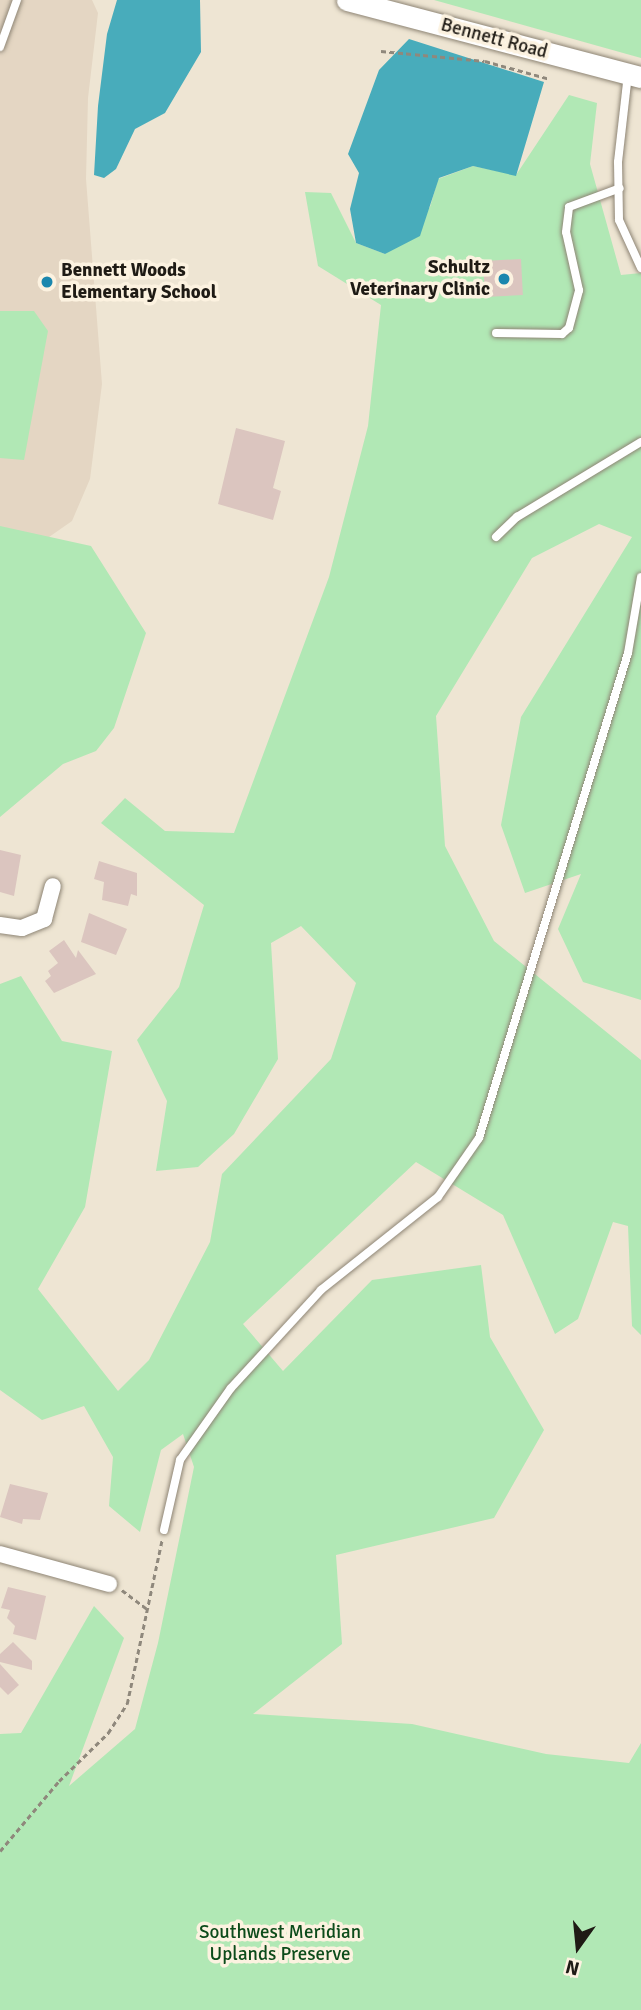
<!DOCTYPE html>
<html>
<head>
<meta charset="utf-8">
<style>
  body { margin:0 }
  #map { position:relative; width:641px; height:2010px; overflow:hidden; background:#eee5d3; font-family:Signika,sans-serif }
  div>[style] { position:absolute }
  .education>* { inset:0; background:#e4d6c3 }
  .green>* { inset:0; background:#b1e8b5 }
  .water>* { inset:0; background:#48acbb }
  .building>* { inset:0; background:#dbc5bf; transform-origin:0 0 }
  .path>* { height:2.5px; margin-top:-1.25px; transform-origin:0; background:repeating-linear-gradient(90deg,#8f887c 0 5px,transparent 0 8.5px) }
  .roads { filter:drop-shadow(0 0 2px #8e8575) drop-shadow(0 0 2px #8e8575) }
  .lane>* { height:8px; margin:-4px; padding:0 4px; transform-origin:4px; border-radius:4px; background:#fff }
  .street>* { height:16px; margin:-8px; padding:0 8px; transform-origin:8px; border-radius:8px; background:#fff }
  .secondary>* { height:21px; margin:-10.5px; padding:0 10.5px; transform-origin:10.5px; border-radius:10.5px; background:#fff }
  .dots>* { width:19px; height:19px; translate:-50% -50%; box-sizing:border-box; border:4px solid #fcf2e0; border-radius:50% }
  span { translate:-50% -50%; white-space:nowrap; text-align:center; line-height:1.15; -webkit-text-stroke:7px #fcf2e0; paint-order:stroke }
  .street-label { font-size:19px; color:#1f1b15 }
  .poi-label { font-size:19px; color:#1f1b15; font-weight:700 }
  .right { translate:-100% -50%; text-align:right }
  .left { translate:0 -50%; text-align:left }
  .park-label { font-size:19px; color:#0c4b1a }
  .north { position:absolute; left:543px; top:1912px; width:70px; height:70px; -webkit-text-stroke:5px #fcf2e0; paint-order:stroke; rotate:195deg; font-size:19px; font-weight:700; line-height:28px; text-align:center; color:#1f1b15 }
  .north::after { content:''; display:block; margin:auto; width:24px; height:32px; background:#1f1b15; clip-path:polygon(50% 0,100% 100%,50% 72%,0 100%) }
</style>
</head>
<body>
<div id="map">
  <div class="education">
    <i style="clip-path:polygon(0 0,92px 0,98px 13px,88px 98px,86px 179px,102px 384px,90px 479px,72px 521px,39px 544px,0 547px)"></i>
  </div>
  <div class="green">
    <i style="clip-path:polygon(434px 0,641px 0,641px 58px)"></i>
    <i style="clip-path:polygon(569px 95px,597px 103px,590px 164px,621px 275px,641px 273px,641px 1000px,583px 982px,558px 929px,581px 874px,525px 893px,501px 825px,521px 717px,632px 537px,599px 524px,532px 558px,436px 716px,445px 846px,494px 941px,641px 1060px,641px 1335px,632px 1326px,628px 1226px,613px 1222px,578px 1319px,555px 1334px,503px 1215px,416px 1162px,243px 1324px,283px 1371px,372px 1280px,481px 1265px,490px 1337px,544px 1430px,494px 1518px,336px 1555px,342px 1644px,253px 1714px,412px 1724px,546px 1754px,629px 1763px,641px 1743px,641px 2010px,0 2010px,0 1734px,21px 1733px,94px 1606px,124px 1638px,69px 1786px,135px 1729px,158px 1643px,194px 1467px,183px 1434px,161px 1450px,140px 1532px,109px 1506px,113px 1457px,84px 1406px,42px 1420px,0 1390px,0 984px,21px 976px,62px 1041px,112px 1051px,85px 1207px,38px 1289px,118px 1391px,149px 1360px,210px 1242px,222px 1174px,331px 1059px,356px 983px,301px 926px,271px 943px,278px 1059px,234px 1134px,198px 1167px,156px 1171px,167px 1101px,137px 1040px,179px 987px,204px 905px,101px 823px,125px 798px,165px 831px,234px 833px,329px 577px,368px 426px,381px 305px,318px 266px,305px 192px,331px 193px,356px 243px,385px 254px,430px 207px,438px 179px,473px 166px,516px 175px)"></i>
    <i style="clip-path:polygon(0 311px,34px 311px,48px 331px,24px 460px,0 458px)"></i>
    <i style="clip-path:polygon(0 526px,91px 546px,146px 633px,114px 728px,96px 751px,63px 764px,0 817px)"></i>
  </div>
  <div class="water">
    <i style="clip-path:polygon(117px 0,200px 0,201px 52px,165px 113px,135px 129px,116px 169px,104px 178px,94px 175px,98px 106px,107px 34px)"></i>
    <i style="clip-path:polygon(409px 39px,544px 82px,516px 176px,473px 166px,439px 178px,420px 236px,385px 254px,356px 243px,350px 209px,359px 173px,348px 154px,379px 70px)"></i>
  </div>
  <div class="building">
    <i style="left:521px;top:259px;width:36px;height:38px;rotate:87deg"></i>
    <i style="clip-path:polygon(236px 428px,285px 441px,273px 488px,281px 491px,273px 520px,218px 504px)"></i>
    <i style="clip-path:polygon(0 850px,21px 855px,14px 896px,0 892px)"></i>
    <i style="clip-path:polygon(99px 861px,137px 873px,137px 896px,131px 894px,128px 906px,102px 900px,104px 882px,94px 879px)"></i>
    <i style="clip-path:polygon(89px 913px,127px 929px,116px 955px,81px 942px)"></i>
    <i style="clip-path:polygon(64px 940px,76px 958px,78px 950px,96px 974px,54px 993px,45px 981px,51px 976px,48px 971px,58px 963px,49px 951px)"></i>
    <i style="clip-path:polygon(10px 1484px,48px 1493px,40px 1520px,23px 1519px,22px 1524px,0 1517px)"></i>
    <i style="clip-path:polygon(8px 1587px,46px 1596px,36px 1640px,13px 1634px,15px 1626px,7px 1618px,10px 1610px,1px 1608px)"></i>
    <i style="clip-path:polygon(13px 1642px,32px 1661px,32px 1670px,0 1662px,0 1654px)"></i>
    <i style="clip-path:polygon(0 1664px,19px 1685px,8px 1695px,0 1687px)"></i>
  </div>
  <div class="path">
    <i style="left:381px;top:51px;width:104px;rotate:5.5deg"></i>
    <i style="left:485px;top:61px;width:67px;rotate:15.5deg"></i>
    <i style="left:122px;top:1590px;width:31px;rotate:37deg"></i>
    <i style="left:0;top:1851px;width:92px;rotate:-49.9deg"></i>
    <i style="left:59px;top:1781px;width:69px;rotate:-44.4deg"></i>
    <i style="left:108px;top:1733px;width:35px;rotate:-57deg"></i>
    <i style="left:127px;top:1704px;width:168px;rotate:-78deg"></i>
  </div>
  <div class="roads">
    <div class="lane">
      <i style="left:0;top:47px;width:50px;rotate:-70.1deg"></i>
      <i style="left:628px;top:74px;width:89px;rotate:96.5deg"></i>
      <i style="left:618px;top:162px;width:58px;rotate:89deg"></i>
      <i style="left:619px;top:220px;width:53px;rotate:65.4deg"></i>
      <i style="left:496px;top:333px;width:66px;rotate:0.9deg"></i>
      <i style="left:562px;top:334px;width:9px;rotate:-41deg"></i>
      <i style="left:569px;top:328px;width:39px;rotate:-75deg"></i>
      <i style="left:579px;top:290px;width:59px;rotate:-102.6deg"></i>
      <i style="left:566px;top:232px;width:25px;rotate:-83deg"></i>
      <i style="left:569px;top:207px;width:54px;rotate:-20.4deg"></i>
      <i style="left:496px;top:537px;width:29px;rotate:-44deg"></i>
      <i style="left:517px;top:517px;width:145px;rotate:-31.2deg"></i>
      <i style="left:164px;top:1530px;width:72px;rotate:-77.1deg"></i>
      <i style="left:180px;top:1460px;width:88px;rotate:-54.7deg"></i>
      <i style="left:231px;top:1388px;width:133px;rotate:-47.4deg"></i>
      <i style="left:321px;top:1290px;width:149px;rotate:-38.5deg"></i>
      <i style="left:438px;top:1197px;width:72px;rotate:-55.2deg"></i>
      <i style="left:479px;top:1138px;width:507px;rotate:-72.92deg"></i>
      <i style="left:628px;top:653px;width:77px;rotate:-80.3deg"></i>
    </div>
    <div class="street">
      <i style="left:0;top:925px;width:22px;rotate:8deg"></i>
      <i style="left:22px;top:928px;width:24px;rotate:-22deg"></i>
      <i style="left:44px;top:919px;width:34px;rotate:-75deg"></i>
      <i style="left:0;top:1554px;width:113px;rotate:15.4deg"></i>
    </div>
    <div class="secondary">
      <i style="left:347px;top:0;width:304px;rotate:14.7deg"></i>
    </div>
  </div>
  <div class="dots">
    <i style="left:504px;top:279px;background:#1b87ae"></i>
    <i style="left:47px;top:282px;background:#1b87ae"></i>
  </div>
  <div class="street-label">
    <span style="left:494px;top:39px;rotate:15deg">Bennett Road</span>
  </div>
  <div class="poi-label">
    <span class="right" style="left:490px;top:279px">Schultz<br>Veterinary Clinic</span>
    <span class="left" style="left:61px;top:282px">Bennett Woods<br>Elementary School</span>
  </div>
  <div class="park-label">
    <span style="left:280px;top:1944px">Southwest Meridian<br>Uplands Preserve</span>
  </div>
  <div class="north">N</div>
</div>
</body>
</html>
